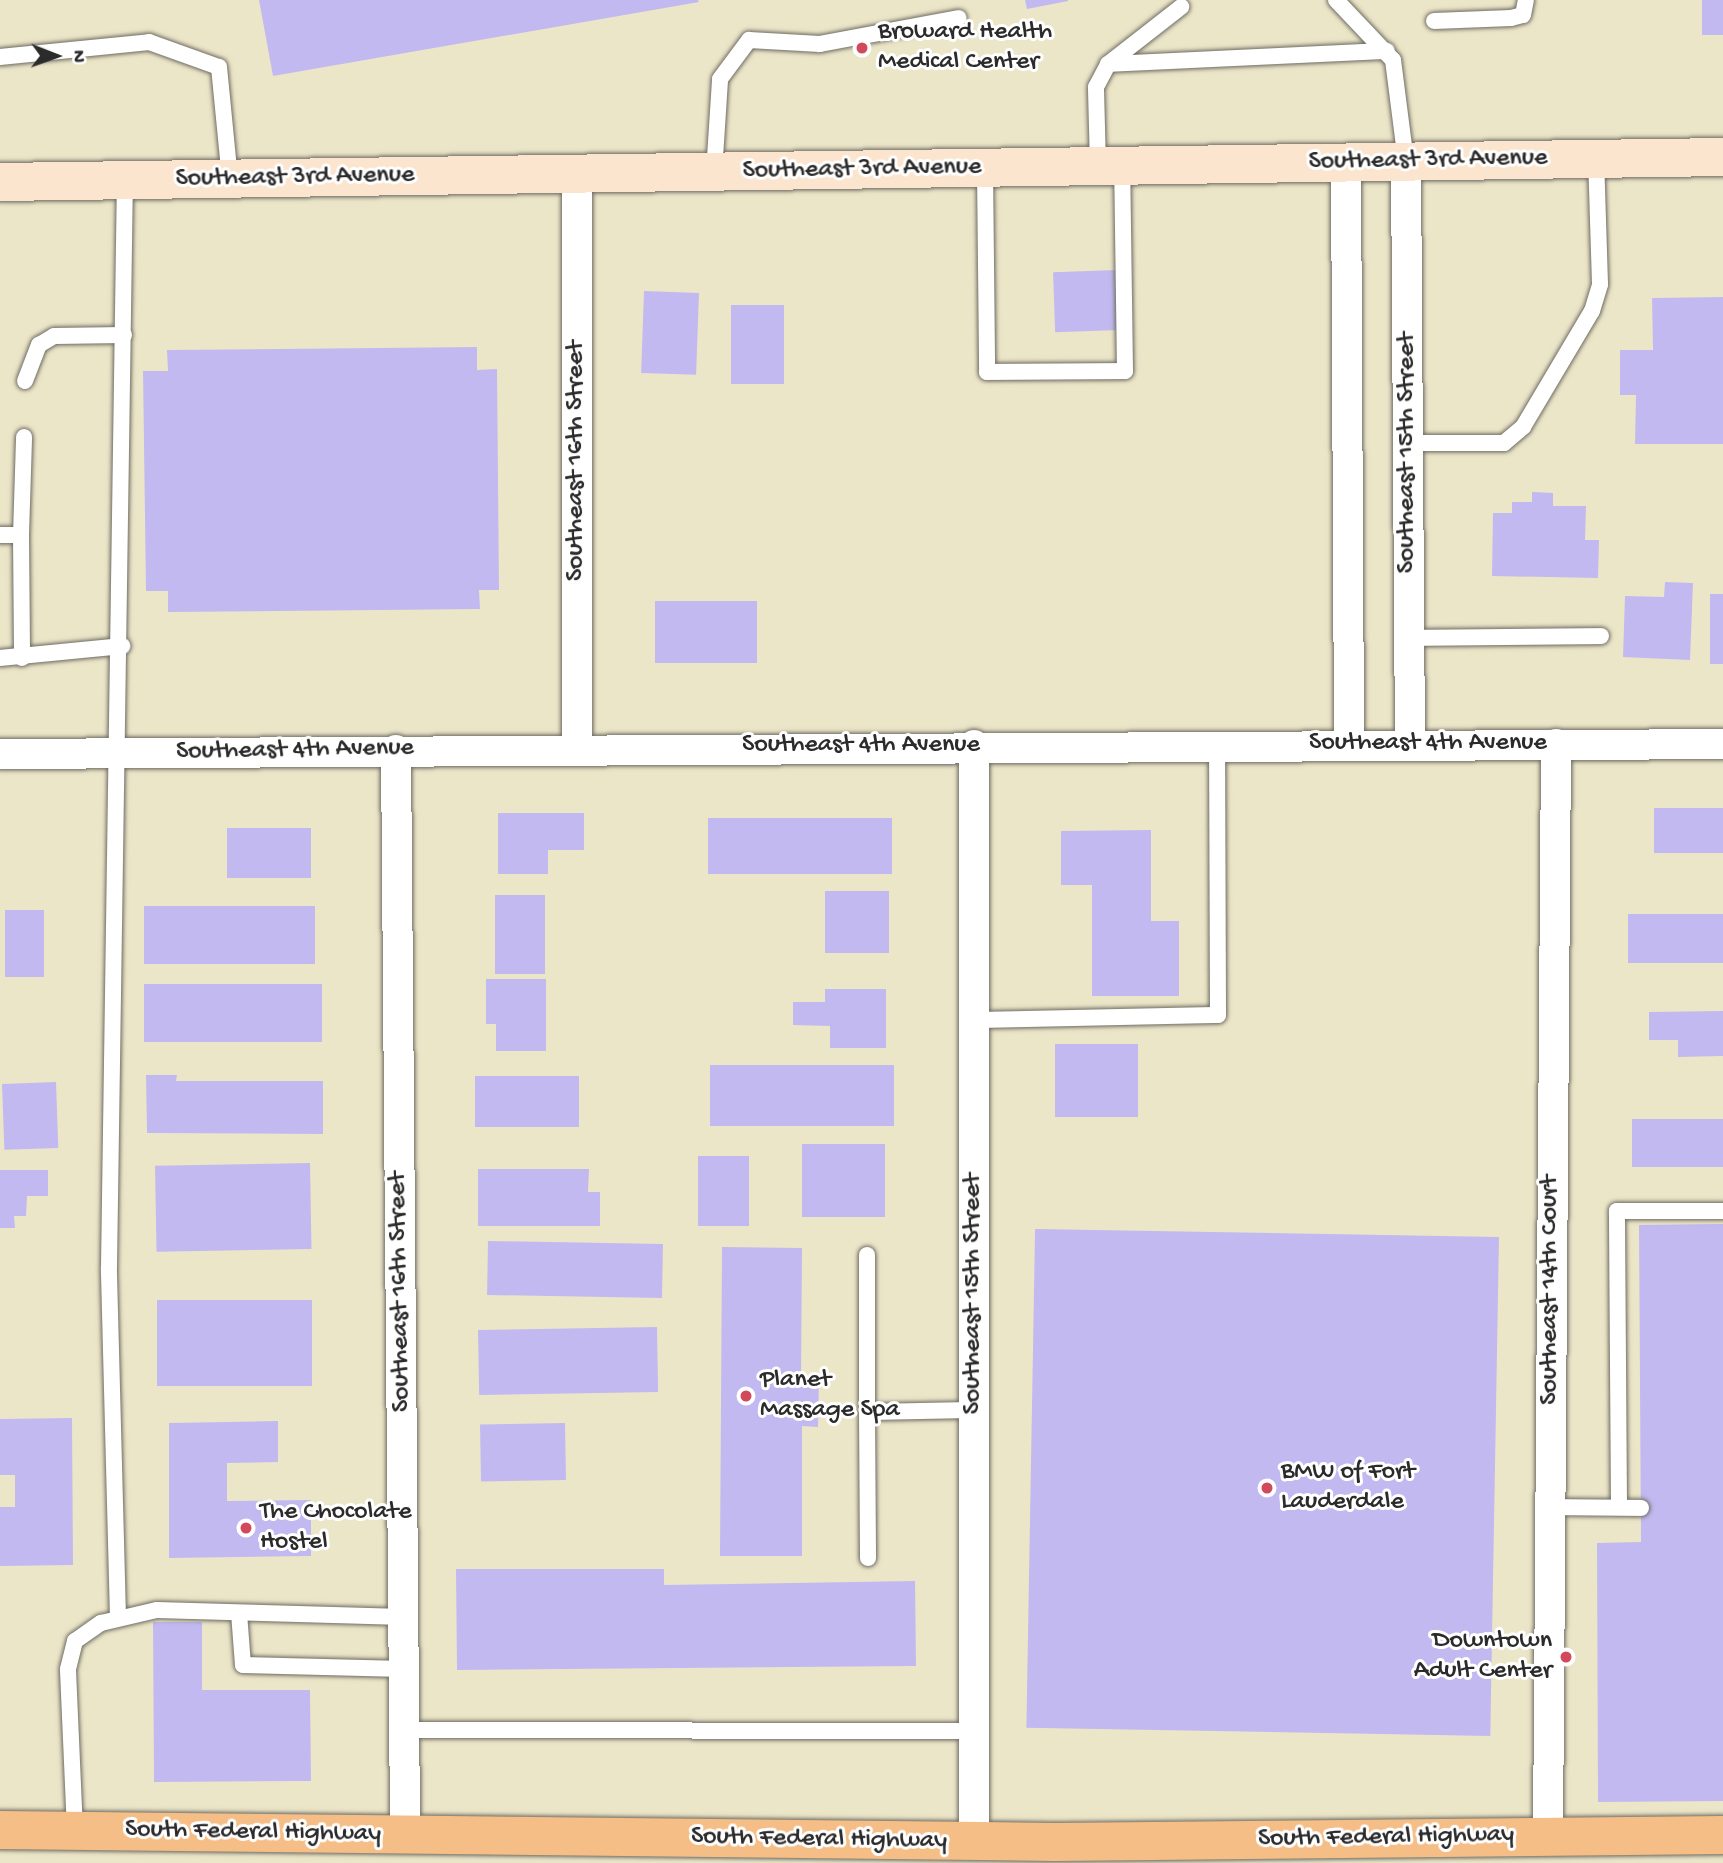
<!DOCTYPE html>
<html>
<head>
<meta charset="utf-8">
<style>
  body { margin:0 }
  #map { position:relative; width:1723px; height:1863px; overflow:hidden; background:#ece6c9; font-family:"Gochi Hand",sans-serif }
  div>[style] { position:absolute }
  .building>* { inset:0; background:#c2b9f1; transform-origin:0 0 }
  .roads { filter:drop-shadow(0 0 2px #6f6c62) drop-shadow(0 0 2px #6f6c62) }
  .service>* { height:16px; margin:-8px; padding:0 8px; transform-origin:8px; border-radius:8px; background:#fff }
  .minor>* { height:30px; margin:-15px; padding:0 15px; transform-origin:15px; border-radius:15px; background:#fff }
  .secondary>* { height:38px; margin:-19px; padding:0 19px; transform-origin:19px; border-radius:19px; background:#fbe5cf }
  .primary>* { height:38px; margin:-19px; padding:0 19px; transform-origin:19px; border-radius:19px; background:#f6be87 }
  .dots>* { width:19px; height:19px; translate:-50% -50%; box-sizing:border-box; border:4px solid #fff; border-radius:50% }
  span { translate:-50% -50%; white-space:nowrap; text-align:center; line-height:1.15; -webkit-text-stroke:6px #fff; paint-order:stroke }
  .poi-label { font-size:26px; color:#2b2b2b }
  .left { translate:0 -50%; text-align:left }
  .right { translate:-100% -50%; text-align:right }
  .street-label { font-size:26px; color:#2b2b2b }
  .north { position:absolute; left:21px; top:21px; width:70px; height:70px; -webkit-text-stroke:5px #fff; paint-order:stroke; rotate:91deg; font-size:19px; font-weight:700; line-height:28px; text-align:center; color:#2b2b2b }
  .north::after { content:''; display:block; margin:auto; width:24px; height:32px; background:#2b2b2b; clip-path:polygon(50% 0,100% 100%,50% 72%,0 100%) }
</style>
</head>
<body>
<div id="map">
  <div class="building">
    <i style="clip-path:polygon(259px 0,698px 0,699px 2px,273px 76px)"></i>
    <i style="clip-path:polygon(1025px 0,1068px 0,1068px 1px,1027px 9px)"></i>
    <i style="left:1702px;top:0;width:21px;height:35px"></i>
    <i style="left:1117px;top:270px;width:60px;height:64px;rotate:88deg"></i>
    <i style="left:644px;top:291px;width:55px;height:82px;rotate:2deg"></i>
    <i style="clip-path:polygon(1723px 297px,1723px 444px,1635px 444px,1636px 395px,1620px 395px,1620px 350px,1653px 350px,1652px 298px)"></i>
    <i style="left:731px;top:305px;width:53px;height:79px"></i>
    <i style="clip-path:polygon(477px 347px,477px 370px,497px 369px,499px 590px,479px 590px,480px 609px,168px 612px,168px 591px,146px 591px,143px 371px,168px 371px,167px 350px)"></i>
    <i style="clip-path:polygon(1532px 492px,1553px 493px,1553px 506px,1586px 506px,1585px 540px,1599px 540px,1598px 578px,1492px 576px,1493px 513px,1512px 513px,1512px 502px,1532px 502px)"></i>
    <i style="clip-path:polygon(1665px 582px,1693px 583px,1690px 660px,1623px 657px,1625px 596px,1664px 597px)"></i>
    <i style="left:1710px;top:594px;width:13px;height:70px"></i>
    <i style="left:655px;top:601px;width:102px;height:62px"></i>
    <i style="left:1654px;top:808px;width:69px;height:45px"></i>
    <i style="clip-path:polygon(498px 813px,584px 813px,584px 850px,548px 850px,548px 874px,498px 874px)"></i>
    <i style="left:708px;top:818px;width:184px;height:56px"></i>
    <i style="left:227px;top:828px;width:84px;height:50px"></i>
    <i style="clip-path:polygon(1151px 830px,1151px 921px,1179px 921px,1179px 996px,1092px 996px,1092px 885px,1061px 885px,1061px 831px)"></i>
    <i style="left:889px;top:891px;width:62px;height:64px;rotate:90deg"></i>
    <i style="left:495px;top:895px;width:50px;height:79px"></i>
    <i style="left:144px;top:906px;width:171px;height:58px"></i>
    <i style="left:44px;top:910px;width:67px;height:39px;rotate:90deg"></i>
    <i style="left:1723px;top:914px;width:49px;height:95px;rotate:90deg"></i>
    <i style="clip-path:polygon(486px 979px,546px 979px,546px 1051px,496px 1051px,496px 1024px,486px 1024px)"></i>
    <i style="left:322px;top:984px;width:58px;height:178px;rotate:90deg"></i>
    <i style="clip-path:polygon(825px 989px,886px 989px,886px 1048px,830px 1048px,830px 1026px,793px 1025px,793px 1002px,825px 1002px)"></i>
    <i style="clip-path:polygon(1723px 1011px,1723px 1056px,1678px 1057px,1678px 1040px,1649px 1040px,1649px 1012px)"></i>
    <i style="left:1138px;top:1044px;width:73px;height:83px;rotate:90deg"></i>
    <i style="left:710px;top:1065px;width:184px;height:61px"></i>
    <i style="clip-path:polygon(146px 1075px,177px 1075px,176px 1081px,323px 1081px,323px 1134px,147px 1133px)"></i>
    <i style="left:475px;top:1076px;width:104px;height:51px"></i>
    <i style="left:56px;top:1082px;width:66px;height:54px;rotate:88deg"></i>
    <i style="left:1632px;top:1119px;width:91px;height:48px"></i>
    <i style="left:802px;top:1144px;width:83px;height:73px"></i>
    <i style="left:698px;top:1156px;width:51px;height:70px"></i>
    <i style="left:310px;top:1163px;width:86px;height:155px;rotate:89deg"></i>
    <i style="clip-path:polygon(478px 1169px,589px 1169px,588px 1192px,600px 1192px,600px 1226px,478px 1226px)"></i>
    <i style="clip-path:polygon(0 1170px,48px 1170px,48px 1196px,27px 1196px,26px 1216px,14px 1216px,15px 1228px,0 1228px)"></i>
    <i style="clip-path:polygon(1723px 1224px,1723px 1801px,1598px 1802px,1597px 1543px,1641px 1542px,1639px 1225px)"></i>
    <i style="left:1499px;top:1237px;width:499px;height:464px;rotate:91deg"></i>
    <i style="left:488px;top:1241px;width:175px;height:54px;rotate:1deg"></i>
    <i style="clip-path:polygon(722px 1247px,802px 1248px,801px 1378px,819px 1378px,818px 1427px,802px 1426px,802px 1556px,720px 1556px)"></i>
    <i style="left:312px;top:1300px;width:86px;height:155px;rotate:90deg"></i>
    <i style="left:657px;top:1327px;width:65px;height:179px;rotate:89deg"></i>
    <i style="clip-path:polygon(72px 1418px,73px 1565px,0 1566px,0 1507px,15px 1507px,15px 1475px,0 1475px,0 1419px)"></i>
    <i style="clip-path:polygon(278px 1421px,278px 1462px,227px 1463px,227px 1501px,311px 1500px,311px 1556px,169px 1558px,169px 1423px)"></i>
    <i style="left:565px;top:1423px;width:57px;height:85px;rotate:89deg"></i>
    <i style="clip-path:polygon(456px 1569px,664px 1569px,664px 1585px,915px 1581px,916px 1666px,457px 1670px)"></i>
    <i style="clip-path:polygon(153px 1622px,202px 1622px,202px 1690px,310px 1690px,311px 1781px,154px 1782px)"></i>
  </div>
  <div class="roads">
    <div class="service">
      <i style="left:1336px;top:0;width:83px;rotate:46.5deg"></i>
      <i style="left:1393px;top:60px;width:102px;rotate:82.7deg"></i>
      <i style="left:1434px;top:21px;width:77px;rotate:-2.2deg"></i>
      <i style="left:1511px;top:18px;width:12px;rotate:-14deg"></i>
      <i style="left:1523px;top:15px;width:15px;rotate:-79deg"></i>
      <i style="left:0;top:57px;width:150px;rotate:-5.7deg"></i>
      <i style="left:149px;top:42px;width:74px;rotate:19.7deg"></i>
      <i style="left:219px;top:67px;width:113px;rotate:84.4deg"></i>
      <i style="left:1108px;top:64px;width:279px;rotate:-2.7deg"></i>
      <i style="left:1098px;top:166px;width:79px;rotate:-91.5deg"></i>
      <i style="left:1096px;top:87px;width:26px;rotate:-62deg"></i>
      <i style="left:1108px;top:64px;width:93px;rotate:-38deg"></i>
      <i style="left:985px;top:168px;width:204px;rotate:89.4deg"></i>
      <i style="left:987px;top:372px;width:138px;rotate:-0.4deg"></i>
      <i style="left:1125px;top:371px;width:205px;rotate:-90.8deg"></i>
      <i style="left:714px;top:173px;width:94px;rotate:-86.3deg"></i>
      <i style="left:720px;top:79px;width:49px;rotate:-53.4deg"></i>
      <i style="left:749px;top:40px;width:71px;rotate:3.2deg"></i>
      <i style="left:820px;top:44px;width:141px;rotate:-10.6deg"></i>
      <i style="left:25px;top:381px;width:39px;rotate:-69deg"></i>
      <i style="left:39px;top:345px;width:17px;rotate:-31deg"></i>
      <i style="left:54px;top:336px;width:70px;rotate:-0.8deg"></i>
      <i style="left:1408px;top:443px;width:96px"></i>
      <i style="left:1504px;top:443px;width:25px;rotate:-40deg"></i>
      <i style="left:1523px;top:427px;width:135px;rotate:-59.3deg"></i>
      <i style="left:1592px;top:311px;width:28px;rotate:-73deg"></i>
      <i style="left:1600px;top:284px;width:125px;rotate:-91.8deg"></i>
      <i style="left:0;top:535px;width:21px"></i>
      <i style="left:21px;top:535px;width:123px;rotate:89.5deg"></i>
      <i style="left:21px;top:535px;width:98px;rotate:-88.2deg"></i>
      <i style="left:1409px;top:638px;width:192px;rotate:-0.6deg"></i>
      <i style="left:0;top:658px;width:123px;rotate:-5.6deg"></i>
      <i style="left:975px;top:1020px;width:243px;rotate:-1.2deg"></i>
      <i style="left:1218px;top:1015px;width:270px;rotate:-90.2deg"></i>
      <i style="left:867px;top:1255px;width:157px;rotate:90deg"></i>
      <i style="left:867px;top:1412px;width:107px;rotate:-1.1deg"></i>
      <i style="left:867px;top:1412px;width:146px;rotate:89.6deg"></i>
      <i style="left:1550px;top:1507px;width:91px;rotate:0.6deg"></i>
      <i style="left:1619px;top:1507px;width:296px;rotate:-90.4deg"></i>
      <i style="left:1617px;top:1211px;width:106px"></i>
      <i style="left:239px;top:1613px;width:52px;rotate:85.6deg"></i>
      <i style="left:243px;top:1665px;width:161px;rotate:1.4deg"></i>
      <i style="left:118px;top:1618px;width:351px;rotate:-91.5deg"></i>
      <i style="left:109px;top:1267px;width:1087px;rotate:-89.16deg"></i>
      <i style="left:404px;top:1730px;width:570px;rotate:0.1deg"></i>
      <i style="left:75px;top:1831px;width:162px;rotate:-92.5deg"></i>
      <i style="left:68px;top:1669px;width:29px;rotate:-76deg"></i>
      <i style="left:75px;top:1641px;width:32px;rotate:-35deg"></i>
      <i style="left:101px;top:1623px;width:57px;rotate:-13.1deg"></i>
      <i style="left:157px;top:1610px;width:247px;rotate:1.6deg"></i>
    </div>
    <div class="minor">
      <i style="left:1406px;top:161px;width:584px;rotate:89.61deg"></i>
      <i style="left:1346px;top:162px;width:582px;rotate:89.7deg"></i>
      <i style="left:577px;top:175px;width:573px;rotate:90deg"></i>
      <i style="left:396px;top:750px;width:1084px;rotate:89.52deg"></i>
      <i style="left:0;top:754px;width:1723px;rotate:-0.33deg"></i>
      <i style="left:1548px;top:1836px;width:1092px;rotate:-89.58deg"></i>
      <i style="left:974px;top:1842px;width:1097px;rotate:-90deg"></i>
    </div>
    <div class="secondary">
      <i style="left:0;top:182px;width:1723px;rotate:-0.83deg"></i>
    </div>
    <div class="primary">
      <i style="left:0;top:1830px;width:1055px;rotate:0.65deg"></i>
      <i style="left:1055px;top:1842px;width:668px;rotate:-0.6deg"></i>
    </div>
  </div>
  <div class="dots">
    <i style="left:862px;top:48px;background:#d1495b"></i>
    <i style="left:746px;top:1396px;background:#d1495b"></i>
    <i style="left:1267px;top:1488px;background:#d1495b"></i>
    <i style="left:246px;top:1528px;background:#d1495b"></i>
    <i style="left:1566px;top:1657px;background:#d1495b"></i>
  </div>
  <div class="poi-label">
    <span class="left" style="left:878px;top:48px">Broward Health<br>Medical Center</span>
    <span class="left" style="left:760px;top:1396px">Planet<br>Massage Spa</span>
    <span class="left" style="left:1281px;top:1488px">BMW of Fort<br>Lauderdale</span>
    <span class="left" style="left:260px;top:1528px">The Chocolate<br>Hostel</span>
    <span class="right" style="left:1552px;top:1657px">Downtown<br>Adult Center</span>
  </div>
  <div class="street-label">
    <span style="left:1428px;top:161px;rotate:-1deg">Southeast 3rd Avenue</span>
    <span style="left:862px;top:170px;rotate:-1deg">Southeast 3rd Avenue</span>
    <span style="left:295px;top:178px;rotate:-1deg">Southeast 3rd Avenue</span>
    <span style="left:1408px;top:453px;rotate:-90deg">Southeast 15th Street</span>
    <span style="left:577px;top:461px;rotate:-90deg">Southeast 16th Street</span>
    <span style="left:1428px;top:744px">Southeast 4th Avenue</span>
    <span style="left:861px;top:746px">Southeast 4th Avenue</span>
    <span style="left:295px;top:751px;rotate:-1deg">Southeast 4th Avenue</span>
    <span style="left:1551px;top:1290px;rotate:-90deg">Southeast 14th Court</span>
    <span style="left:401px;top:1292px;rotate:-91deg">Southeast 16th Street</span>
    <span style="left:974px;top:1294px;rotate:-90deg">Southeast 15th Street</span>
    <span style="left:253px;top:1833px;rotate:1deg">South Federal Highway</span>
    <span style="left:1386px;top:1838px;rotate:-1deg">South Federal Highway</span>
    <span style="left:819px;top:1840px;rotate:1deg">South Federal Highway</span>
  </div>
  <div class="north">N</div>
</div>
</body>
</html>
